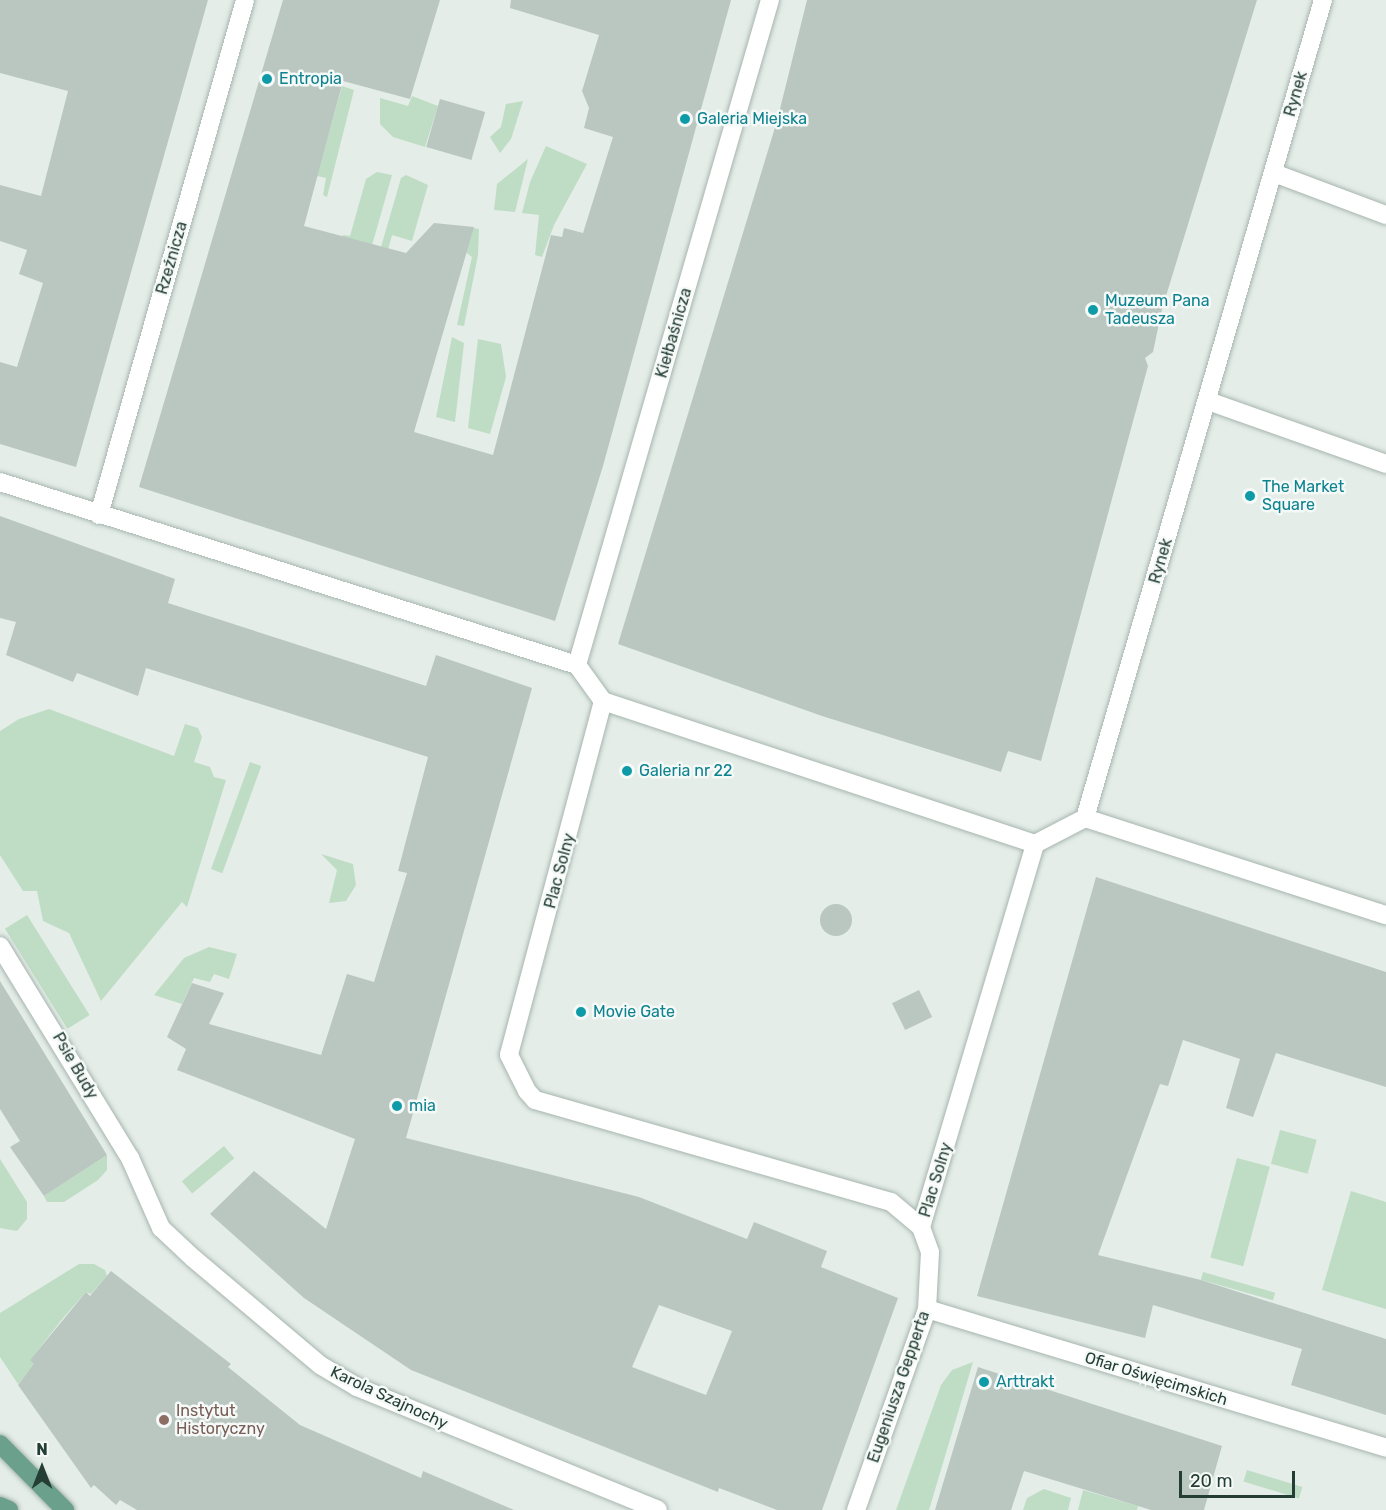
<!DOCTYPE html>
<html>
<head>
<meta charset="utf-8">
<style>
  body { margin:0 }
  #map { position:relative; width:1386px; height:1510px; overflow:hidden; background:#e4ede8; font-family:Rubik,sans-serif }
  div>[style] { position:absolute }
  .green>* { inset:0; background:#bfddc4; transform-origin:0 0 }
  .building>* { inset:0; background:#bac7c1; transform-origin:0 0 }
  .round { border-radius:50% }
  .roads { filter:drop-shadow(0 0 2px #a7b5af) drop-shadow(0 0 2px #a7b5af) }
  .minor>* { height:18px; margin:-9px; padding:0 9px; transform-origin:9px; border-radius:9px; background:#fff }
  .major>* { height:18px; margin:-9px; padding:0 9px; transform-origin:9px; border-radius:9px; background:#6ba08d }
  .dots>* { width:16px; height:16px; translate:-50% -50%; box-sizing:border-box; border:3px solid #f5f9f7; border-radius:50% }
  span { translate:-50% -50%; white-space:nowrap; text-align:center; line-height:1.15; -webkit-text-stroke:5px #f5f9f7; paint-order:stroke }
  .culture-label { font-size:16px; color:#0d838f }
  .left { translate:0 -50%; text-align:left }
  .street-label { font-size:16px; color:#243e35 }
  .education-label { font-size:16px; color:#785e54 }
  .north { position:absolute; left:12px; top:1438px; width:60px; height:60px; -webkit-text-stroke:4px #f5f9f7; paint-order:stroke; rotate:0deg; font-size:16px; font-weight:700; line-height:24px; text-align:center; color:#243e35 }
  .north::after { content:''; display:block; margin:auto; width:21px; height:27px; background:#243e35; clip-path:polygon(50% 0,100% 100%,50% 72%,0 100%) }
  .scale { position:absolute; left:1179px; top:1471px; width:116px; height:27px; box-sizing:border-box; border:3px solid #243e35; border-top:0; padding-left:8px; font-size:18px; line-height:21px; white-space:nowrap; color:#243e35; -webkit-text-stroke:4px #f5f9f7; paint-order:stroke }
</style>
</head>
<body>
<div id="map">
  <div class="green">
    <i style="clip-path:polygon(342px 86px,354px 90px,327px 197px,323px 195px,326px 178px,317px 176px)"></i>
    <i style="clip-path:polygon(412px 96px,438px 106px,425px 147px,393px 137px,380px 124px,380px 98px,408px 106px)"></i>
    <i style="clip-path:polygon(523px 101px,511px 139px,500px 153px,490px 137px,501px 127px,506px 104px)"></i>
    <i style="clip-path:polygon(546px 146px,587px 164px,554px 225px,542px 257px,535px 255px,539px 215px,522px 213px,530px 182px)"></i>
    <i style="clip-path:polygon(528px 159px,515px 212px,494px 210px,497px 184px)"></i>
    <i style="clip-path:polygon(377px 172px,392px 175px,327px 404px,302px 397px,343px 235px,350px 236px,366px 179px)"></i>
    <i style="clip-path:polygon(406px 175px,428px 185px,412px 241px,392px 235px,388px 250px,381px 247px,401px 178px)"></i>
    <i style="clip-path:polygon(462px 226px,479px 229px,478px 255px,464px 326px,457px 325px,472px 257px,453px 243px)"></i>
    <i style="clip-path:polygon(452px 337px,464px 343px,455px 422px,436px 417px)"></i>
    <i style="clip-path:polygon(478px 339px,501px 344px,506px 377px,490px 434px,468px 428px)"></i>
    <i style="clip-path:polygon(49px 709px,174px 756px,185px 724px,198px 728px,202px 737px,194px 762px,210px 767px,214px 777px,226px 780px,187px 907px,182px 902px,101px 1001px,69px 933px,43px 921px,37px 891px,23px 891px,0 855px,0 731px,19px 719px)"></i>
    <i style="left:250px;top:762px;width:12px;height:114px;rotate:20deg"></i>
    <i style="clip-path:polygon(321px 854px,353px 864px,356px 885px,346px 901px,329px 903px,337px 870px)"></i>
    <i style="left:27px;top:915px;width:118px;height:26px;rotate:58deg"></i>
    <i style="clip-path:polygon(209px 947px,237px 954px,229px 979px,214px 974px,210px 982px,194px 978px,182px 1004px,154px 995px,184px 958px)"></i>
    <i style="left:1280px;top:1130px;width:38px;height:35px;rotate:15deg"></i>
    <i style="left:224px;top:1146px;width:16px;height:55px;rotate:50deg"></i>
    <i style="clip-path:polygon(107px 1155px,107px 1170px,98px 1180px,64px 1202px,47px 1202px,44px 1196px)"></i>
    <i style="left:1237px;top:1158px;width:34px;height:103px;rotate:15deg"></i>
    <i style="clip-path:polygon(0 1159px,27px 1202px,27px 1219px,17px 1231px,0 1228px)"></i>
    <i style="clip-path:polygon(1351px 1191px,1386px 1202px,1386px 1309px,1322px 1290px)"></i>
    <i style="clip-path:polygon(79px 1264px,94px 1264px,105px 1270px,107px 1276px,91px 1294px,86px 1292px,63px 1318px,31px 1359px,35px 1363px,32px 1369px,18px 1384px,0 1357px,0 1313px)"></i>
    <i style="left:1203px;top:1272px;width:75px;height:8px;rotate:16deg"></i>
    <i style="clip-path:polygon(973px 1362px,929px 1510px,896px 1510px,941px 1385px,952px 1370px)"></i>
    <i style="left:1247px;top:1470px;width:58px;height:12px;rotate:17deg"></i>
    <i style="clip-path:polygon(1044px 1489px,1071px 1498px,1068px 1510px,1023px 1510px,1027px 1498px)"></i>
    <i style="clip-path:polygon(1083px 1490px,1138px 1506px,1137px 1510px,1078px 1510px)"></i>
  </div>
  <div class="building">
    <i style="clip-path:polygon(0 0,208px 0,76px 467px,0 444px,0 362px,17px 367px,43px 283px,19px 274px,27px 250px,0 241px,0 185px,41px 196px,68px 91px,0 73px)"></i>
    <i style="clip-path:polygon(283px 0,440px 0,410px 99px,343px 81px,304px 226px,406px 253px,434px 223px,474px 227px,414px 432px,493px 455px,551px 235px,562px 237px,564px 228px,583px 233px,613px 137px,584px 128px,589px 108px,582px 91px,599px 35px,510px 8px,511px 0,731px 0,603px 466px,555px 621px,139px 487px)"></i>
    <i style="clip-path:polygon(807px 0,1257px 0,1162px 309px,1153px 352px,1145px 358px,1148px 366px,1041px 761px,1008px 751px,1001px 772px,822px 716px,618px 644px,777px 121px)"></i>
    <i style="left:440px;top:99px;width:47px;height:50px;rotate:16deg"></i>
    <i style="clip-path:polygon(evenodd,0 516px,175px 579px,168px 603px,426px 686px,436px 655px,532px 688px,406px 1138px,639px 1197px,747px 1239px,754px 1222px,827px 1251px,821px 1267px,898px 1298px,822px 1510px,777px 1510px,719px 1488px,718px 1492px,411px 1370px,304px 1298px,210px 1214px,254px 1171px,326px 1229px,355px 1139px,177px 1070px,186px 1049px,167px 1037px,192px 983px,224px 993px,209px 1024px,321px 1055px,347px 974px,374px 982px,407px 873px,398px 871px,428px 757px,146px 668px,138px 696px,77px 673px,73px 682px,6px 655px,16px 622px,0 618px,0 516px,659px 1305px,732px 1331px,706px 1395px,632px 1367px,659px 1305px)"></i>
    <i style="clip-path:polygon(1096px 877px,1386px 972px,1386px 1087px,1276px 1053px,1253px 1117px,1226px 1108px,1240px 1059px,1183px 1040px,1168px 1086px,1160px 1084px,1098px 1255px,1201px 1280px,1386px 1339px,1386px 1415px,1291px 1385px,1302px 1349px,1153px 1305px,1145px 1338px,977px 1296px)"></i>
    <i class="round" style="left:820px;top:904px;width:32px;height:32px"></i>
    <i style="clip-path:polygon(0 981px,107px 1155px,44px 1196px,10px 1147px,20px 1141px,0 1109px)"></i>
    <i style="left:919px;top:990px;width:30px;height:30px;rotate:64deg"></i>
    <i style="clip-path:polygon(111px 1271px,231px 1364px,228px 1367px,300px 1425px,421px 1478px,423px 1471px,514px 1510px,137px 1510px,120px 1500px,116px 1505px,94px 1485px,91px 1488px,18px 1385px,34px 1364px,30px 1360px,86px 1292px,90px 1296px)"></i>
    <i style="clip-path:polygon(978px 1367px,1222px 1446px,1204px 1510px,1151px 1510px,1024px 1471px,1011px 1510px,935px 1510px)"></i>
  </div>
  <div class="roads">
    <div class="minor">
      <i style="left:1274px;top:173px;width:120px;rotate:20.6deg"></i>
      <i style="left:1208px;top:401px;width:189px;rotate:19.5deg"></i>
      <i style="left:0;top:482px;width:605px;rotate:17.6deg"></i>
      <i style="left:577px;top:665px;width:44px;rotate:54.2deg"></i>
      <i style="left:99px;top:515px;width:535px;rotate:-74.17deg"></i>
      <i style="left:577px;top:665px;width:692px;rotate:-73.82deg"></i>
      <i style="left:603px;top:701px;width:366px;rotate:104.9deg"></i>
      <i style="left:509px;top:1055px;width:40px;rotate:63.4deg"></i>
      <i style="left:527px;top:1091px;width:12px;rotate:48deg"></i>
      <i style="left:535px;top:1100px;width:370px;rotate:16deg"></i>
      <i style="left:891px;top:1202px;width:39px;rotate:40deg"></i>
      <i style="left:603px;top:701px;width:455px;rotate:18.3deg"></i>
      <i style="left:1085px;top:818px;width:852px;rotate:-73.78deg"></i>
      <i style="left:1085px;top:818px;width:316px;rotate:17.9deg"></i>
      <i style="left:1035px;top:844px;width:56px;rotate:-27.5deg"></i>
      <i style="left:0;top:946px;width:249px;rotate:58.5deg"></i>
      <i style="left:130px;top:1158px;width:77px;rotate:66.1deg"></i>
      <i style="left:161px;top:1228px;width:44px;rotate:43.2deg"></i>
      <i style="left:193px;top:1258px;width:166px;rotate:40.1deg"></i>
      <i style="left:320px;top:1365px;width:43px;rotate:30.7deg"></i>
      <i style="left:357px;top:1387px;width:325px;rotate:22.2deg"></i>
      <i style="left:921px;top:1227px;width:400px;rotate:-73.4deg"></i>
      <i style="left:927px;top:1309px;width:480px;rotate:16.8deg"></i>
      <i style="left:856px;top:1510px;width:213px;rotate:-70.5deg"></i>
      <i style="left:927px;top:1309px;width:57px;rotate:-87deg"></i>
      <i style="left:930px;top:1252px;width:27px;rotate:-110deg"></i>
    </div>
    <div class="major">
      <i style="left:0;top:1444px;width:93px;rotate:45.4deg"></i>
      <i style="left:0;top:1506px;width:10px;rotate:24deg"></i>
    </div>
  </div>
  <div class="dots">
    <i style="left:267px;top:79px;background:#0f9aa8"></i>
    <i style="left:685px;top:119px;background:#0f9aa8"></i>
    <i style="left:1093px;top:310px;background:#0f9aa8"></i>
    <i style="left:1250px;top:496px;background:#0f9aa8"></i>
    <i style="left:627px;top:771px;background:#0f9aa8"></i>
    <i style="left:581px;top:1012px;background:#0f9aa8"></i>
    <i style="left:397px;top:1106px;background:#0f9aa8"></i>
    <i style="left:984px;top:1382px;background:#0f9aa8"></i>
    <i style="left:164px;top:1420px;background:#8d6e63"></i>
  </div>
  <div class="culture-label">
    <span class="left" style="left:279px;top:79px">Entropia</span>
    <span class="left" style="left:697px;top:119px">Galeria Miejska</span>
    <span class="left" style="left:1105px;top:310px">Muzeum Pana<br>Tadeusza</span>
    <span class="left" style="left:1262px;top:496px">The Market<br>Square</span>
    <span class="left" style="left:639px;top:771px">Galeria nr 22</span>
    <span class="left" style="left:593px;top:1012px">Movie Gate</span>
    <span class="left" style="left:409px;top:1106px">mia</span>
    <span class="left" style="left:996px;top:1382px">Arttrakt</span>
  </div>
  <div class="street-label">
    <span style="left:1296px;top:94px;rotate:-74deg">Rynek</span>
    <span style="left:172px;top:258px;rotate:-74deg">Rzeźnicza</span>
    <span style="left:674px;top:333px;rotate:-74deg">Kiełbaśnicza</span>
    <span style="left:1161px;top:561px;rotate:-74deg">Rynek</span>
    <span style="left:560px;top:871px;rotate:-75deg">Plac Solny</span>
    <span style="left:75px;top:1066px;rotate:60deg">Psie Budy</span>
    <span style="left:936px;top:1180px;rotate:-73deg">Plac Solny</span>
    <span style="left:1156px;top:1379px;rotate:17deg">Ofiar Oświęcimskich</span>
    <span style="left:899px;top:1387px;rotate:-71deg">Eugeniusza Gepperta</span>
    <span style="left:389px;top:1398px;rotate:25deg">Karola Szajnochy</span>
  </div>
  <div class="education-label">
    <span class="left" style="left:176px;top:1420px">Instytut<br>Historyczny</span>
  </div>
  <div class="north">N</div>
  <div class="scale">20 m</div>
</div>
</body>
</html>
